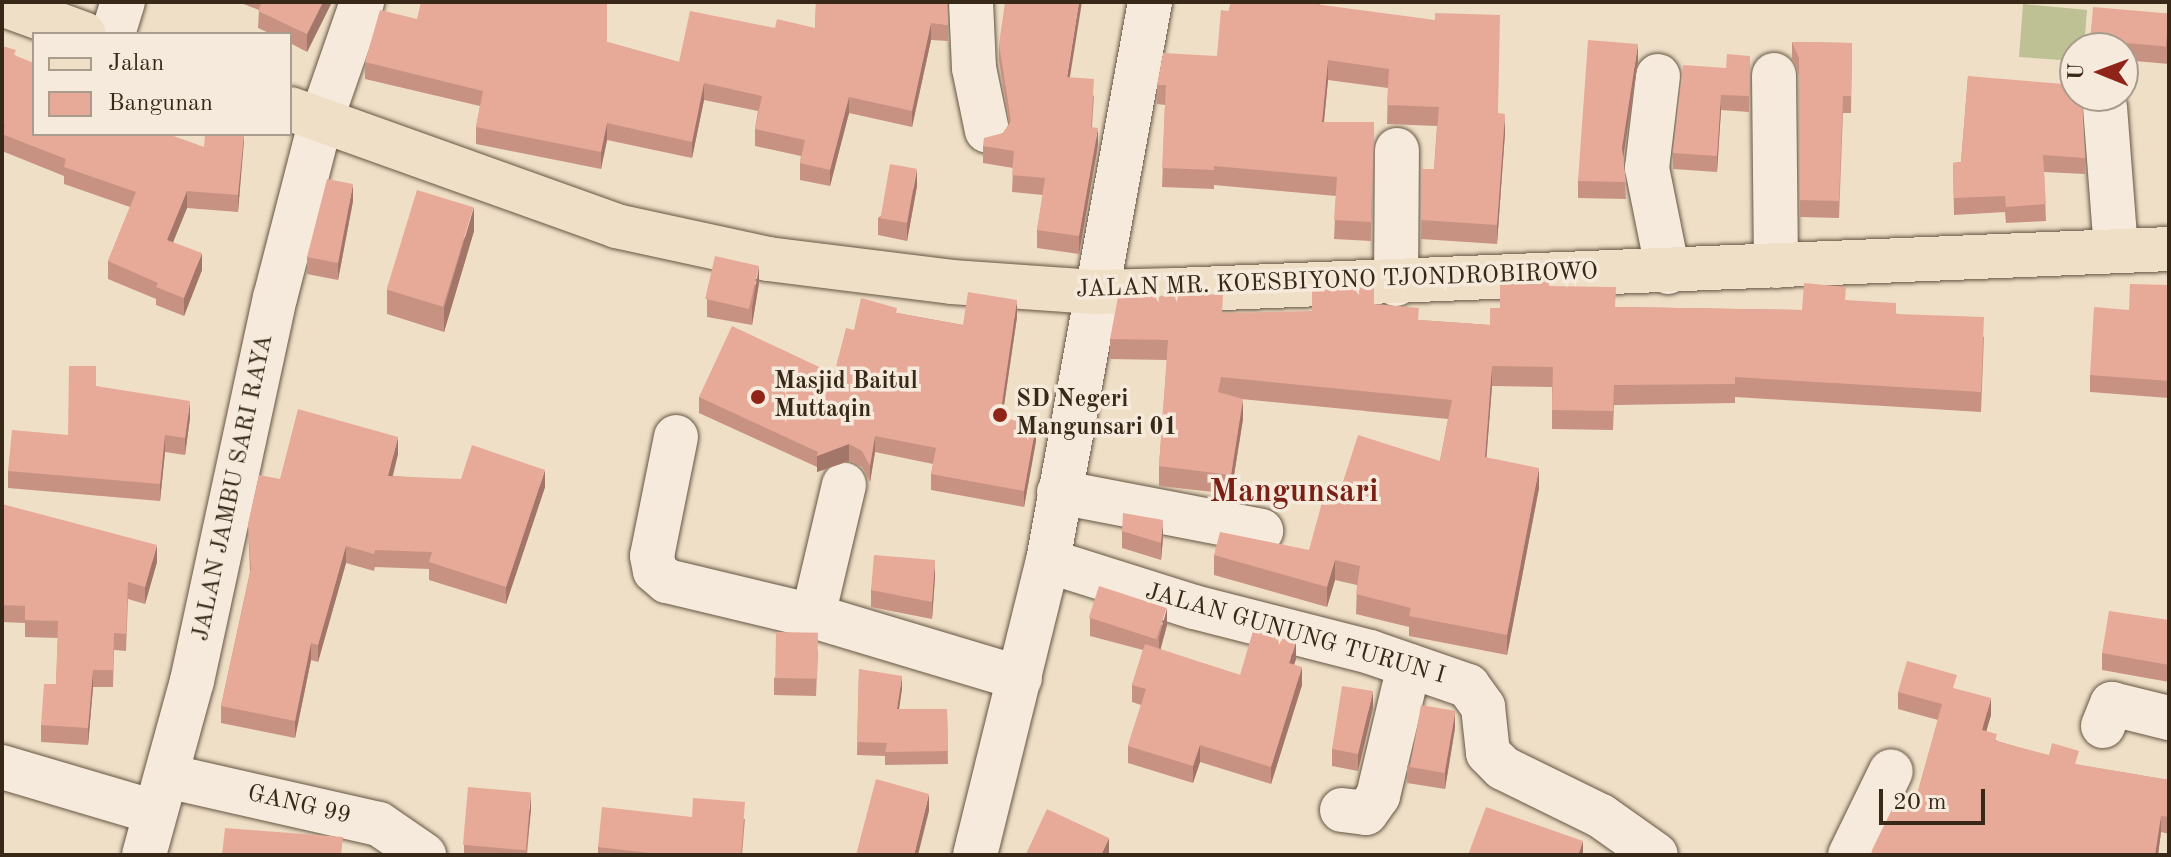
<!DOCTYPE html>
<html>
<head>
<meta charset="utf-8">
<style>
  body { margin:0 }
  #map { position:relative; width:2171px; height:857px; overflow:hidden; background:#f0dfc7; font-family:"Old Standard TT",serif }
  div>[style] { position:absolute }
  .green>* { inset:0; background:#bdc193 }
  .roads { filter:drop-shadow(0 0 2px #655643) drop-shadow(0 0 2px #655643) }
  .minor>* { height:44px; margin:-22px; padding:0 22px; transform-origin:22px; border-radius:22px; background:#f5eadb }
  .major>* { height:44px; margin:-22px; padding:0 22px; transform-origin:22px; border-radius:22px; background:#f0dfc7 }
  .wall>* { inset:0; background:#c89283 }
  .shaded-wall>* { inset:0; background:#a2776a }
  .building>* { inset:0; background:#e8aa98; transform-origin:0 0 }
  .dots>* { width:22px; height:22px; translate:-50% -50%; box-sizing:border-box; border:4px solid #f5eadb; border-radius:50% }
  span { translate:-50% -50%; white-space:nowrap; text-align:center; line-height:1.15; -webkit-text-stroke:7px #f5eadb; paint-order:stroke }
  .street-label { font-size:24px; color:#372817 }
  .poi-label { font-size:24px; color:#372817; font-weight:700 }
  .left { translate:0 -50%; text-align:left }
  .district-label { font-size:32px; color:#7a1f14; font-weight:700 }
  .frame { position:absolute; inset:0; border:4px solid #372817; pointer-events:none }
  .legend { position:absolute; left:32px; top:32px; width:260px; height:104px; box-sizing:border-box; background:#f5eadb; border:2px solid #a99c8d; margin:0; padding:10px 14px; list-style:none; font-size:24px; color:#372817 }
  .legend li { display:flex; align-items:center; gap:16px; height:40px }
  .legend b { width:40px; border:2px solid #a99c8d }
  .north { position:absolute; left:2059px; top:32px; width:80px; height:80px; box-sizing:border-box; background:#f5eadb; border:2px solid #a99c8d; border-radius:50%; rotate:271deg; font-size:22px; font-weight:700; line-height:32px; text-align:center; color:#372817 }
  .north::after { content:''; display:block; margin:auto; width:28px; height:36px; background:#8f2418; clip-path:polygon(50% 0,100% 100%,50% 72%,0 100%) }
  .scale { position:absolute; left:1879px; top:789px; width:106px; height:36px; box-sizing:border-box; border:4px solid #372817; border-top:0; padding-left:10px; font-size:24px; line-height:28px; white-space:nowrap; color:#372817; -webkit-text-stroke:6px #f5eadb; paint-order:stroke }
</style>
</head>
<body>
<div id="map">
  <div class="green">
    <i style="clip-path:polygon(2023px 4px,2087px 10px,2084px 48px,2075px 48px,2075px 61px,2019px 57px)"></i>
  </div>
  <div class="roads">
    <div class="minor">
      <i style="left:971px;top:2px;width:66px;rotate:87.4deg"></i>
      <i style="left:974px;top:68px;width:64px;rotate:78.3deg"></i>
      <i style="left:113px;top:34px;width:34px;rotate:-73deg"></i>
      <i style="left:1774px;top:75px;width:191px;rotate:89.4deg"></i>
      <i style="left:1658px;top:76px;width:93px;rotate:96.8deg"></i>
      <i style="left:1647px;top:168px;width:106px;rotate:78.6deg"></i>
      <i style="left:2105px;top:107px;width:144px;rotate:85.6deg"></i>
      <i style="left:1396px;top:284px;width:134px;rotate:-89.6deg"></i>
      <i style="left:676px;top:437px;width:121px;rotate:101.4deg"></i>
      <i style="left:652px;top:556px;width:15px;rotate:79deg"></i>
      <i style="left:655px;top:571px;width:16px;rotate:40deg"></i>
      <i style="left:667px;top:581px;width:150px;rotate:13.5deg"></i>
      <i style="left:813px;top:616px;width:216px;rotate:16.7deg"></i>
      <i style="left:1059px;top:492px;width:206px;rotate:10.9deg"></i>
      <i style="left:1048px;top:561px;width:153px;rotate:17.5deg"></i>
      <i style="left:1194px;top:607px;width:182px;rotate:14.3deg"></i>
      <i style="left:1370px;top:652px;width:104px;rotate:19.1deg"></i>
      <i style="left:1468px;top:686px;width:26px;rotate:54deg"></i>
      <i style="left:1483px;top:707px;width:46px;rotate:83.8deg"></i>
      <i style="left:1488px;top:753px;width:21px;rotate:45deg"></i>
      <i style="left:1503px;top:768px;width:109px;rotate:26.1deg"></i>
      <i style="left:1601px;top:816px;width:67px;rotate:35.3deg"></i>
      <i style="left:813px;top:616px;width:135px;rotate:-76.7deg"></i>
      <i style="left:2103px;top:726px;width:24px;rotate:-68deg"></i>
      <i style="left:2112px;top:704px;width:59px;rotate:13.8deg"></i>
      <i style="left:2px;top:767px;width:159px;rotate:16.5deg"></i>
      <i style="left:167px;top:776px;width:217px;rotate:12.8deg"></i>
      <i style="left:379px;top:824px;width:55px;rotate:34.6deg"></i>
      <i style="left:1342px;top:810px;width:24px;rotate:7deg"></i>
      <i style="left:1366px;top:813px;width:21px;rotate:-55deg"></i>
      <i style="left:1378px;top:796px;width:134px;rotate:-76.6deg"></i>
      <i style="left:144px;top:855px;width:180px;rotate:-74.6deg"></i>
      <i style="left:192px;top:681px;width:392px;rotate:-77.8deg"></i>
      <i style="left:275px;top:298px;width:184px;rotate:-75.5deg"></i>
      <i style="left:321px;top:120px;width:125px;rotate:-70.8deg"></i>
      <i style="left:975px;top:855px;width:303px;rotate:-76.1deg"></i>
      <i style="left:1048px;top:561px;width:568px;rotate:-79.66deg"></i>
      <i style="left:1850px;top:855px;width:93px;rotate:-64deg"></i>
    </div>
    <div class="major">
      <i style="left:2px;top:4px;width:87px;rotate:20.1deg"></i>
      <i style="left:290px;top:109px;width:346px;rotate:19.7deg"></i>
      <i style="left:616px;top:226px;width:156px;rotate:12.2deg"></i>
      <i style="left:768px;top:259px;width:185px;rotate:7.1deg"></i>
      <i style="left:952px;top:282px;width:143px;rotate:4deg"></i>
      <i style="left:1095px;top:292px;width:80px;rotate:-1.4deg"></i>
      <i style="left:1175px;top:290px;width:995px;rotate:-2.36deg"></i>
    </div>
  </div>
  <div class="wall">
    <i style="clip-path:polygon(238px 2px,332px 2px,307px 52px,290px 43px,290px 34px,271px 34px,258px 28px,259px 10px)"></i>
    <i style="clip-path:polygon(816px 2px,948px 25px,948px 41px,931px 40px,912px 127px,849px 113px,830px 186px,800px 180px,800px 163px,801px 156px,755px 146px,755px 129px,758px 111px,704px 100px,692px 158px,607px 140px,601px 169px,476px 144px,476px 127px,480px 106px,365px 79px,365px 62px,607px 42px,679px 62px,775px 28px,815px 28px)"></i>
    <i style="clip-path:polygon(1231px 2px,1319px 2px,1319px 4px,1498px 113px,1505px 133px,1497px 244px,1421px 239px,1422px 169px,1434px 169px,1437px 126px,1387px 124px,1388px 88px,1328px 80px,1324px 122px,1374px 122px,1371px 241px,1334px 239px,1336px 196px,1214px 185px,1214px 189px,1162px 187px,1165px 105px,1157px 104px,1157px 85px,1217px 56px)"></i>
    <i style="clip-path:polygon(2169px 13px,2169px 64px,2123px 60px,2123px 48px,2090px 48px,2090px 40px)"></i>
    <i style="clip-path:polygon(1792px 42px,1852px 43px,1851px 113px,1843px 113px,1839px 218px,1800px 217px,1799px 75px,1792px 59px)"></i>
    <i style="clip-path:polygon(999px 44px,1070px 78px,1094px 96px,1092px 127px,1098px 145px,1079px 254px,1037px 248px,1037px 230px,1043px 195px,1012px 192px,1013px 168px,983px 163px,983px 146px,1003px 133px,1009px 124px,999px 61px)"></i>
    <i style="clip-path:polygon(2px 46px,16px 56px,34px 134px,204px 147px,244px 134px,238px 212px,187px 208px,173px 242px,202px 270px,184px 316px,156px 305px,156px 299px,108px 279px,108px 261px,130px 207px,64px 184px,64px 176px,2px 151px)"></i>
    <i style="clip-path:polygon(1750px 56px,1749px 112px,1721px 110px,1717px 172px,1673px 169px,1673px 153px)"></i>
    <i style="clip-path:polygon(1638px 61px,1623px 158px,1626px 199px,1578px 198px,1578px 181px)"></i>
    <i style="clip-path:polygon(1968px 76px,2085px 158px,2085px 174px,2044px 172px,2046px 221px,2006px 223px,2005px 212px,1954px 215px,1953px 163px,1961px 162px)"></i>
    <i style="clip-path:polygon(917px 186px,907px 241px,878px 235px,878px 218px)"></i>
    <i style="clip-path:polygon(353px 201px,338px 280px,307px 274px,307px 257px)"></i>
    <i style="clip-path:polygon(474px 231px,444px 332px,387px 314px,387px 290px)"></i>
    <i style="clip-path:polygon(759px 283px,752px 325px,707px 317px,707px 299px)"></i>
    <i style="clip-path:polygon(2169px 285px,2169px 398px,2090px 392px,2090px 375px,2129px 310px)"></i>
    <i style="clip-path:polygon(1549px 286px,1616px 307px,1802px 310px,1846px 300px,1984px 337px,1981px 412px,1735px 397px,1735px 403px,1614px 405px,1613px 430px,1552px 429px,1552px 387px,1492px 386px,1486px 458px,1539px 488px,1507px 655px,1409px 636px,1409px 627px,1356px 614px,1357px 585px,1335px 580px,1327px 607px,1214px 575px,1214px 555px,1309px 550px,1341px 488px,1440px 461px,1448px 419px,1241px 399px,1243px 419px,1231px 494px,1159px 486px,1159px 466px,1167px 360px,1110px 359px,1110px 339px,1312px 311px,1374px 304px,1419px 320px,1490px 325px,1500px 308px)"></i>
    <i style="clip-path:polygon(897px 313px,963px 325px,1017px 317px,1002px 418px,1036px 441px,1024px 507px,931px 490px,931px 474px,933px 464px,875px 452px,870px 482px,862px 467px,849px 461px,817px 472px,817px 467px,699px 413px,699px 397px,834px 374px,854px 330px)"></i>
    <i style="clip-path:polygon(96px 386px,190px 418px,185px 455px,165px 452px,160px 501px,8px 488px,8px 471px,68px 435px)"></i>
    <i style="clip-path:polygon(398px 454px,393px 476px,545px 487px,506px 604px,429px 580px,429px 569px,375px 567px,374px 571px,346px 563px,318px 662px,311px 660px,295px 738px,221px 723px,221px 706px,250px 572px,248px 524px,280px 479px)"></i>
    <i style="clip-path:polygon(2px 504px,157px 562px,145px 604px,128px 599px,126px 651px,114px 650px,113px 687px,93px 687px,88px 745px,41px 742px,41px 725px,56px 684px,58px 638px,25px 637px,25px 623px,2px 622px)"></i>
    <i style="clip-path:polygon(1122px 531px,1163px 538px,1161px 560px,1122px 548px)"></i>
    <i style="clip-path:polygon(935px 577px,932px 619px,871px 607px,871px 590px)"></i>
    <i style="clip-path:polygon(1090px 618px,1167px 625px,1160px 650px,1240px 675px,1296px 659px,1294px 664px,1302px 685px,1271px 784px,1200px 762px,1193px 783px,1128px 763px,1128px 746px,1141px 705px,1132px 702px,1132px 685px,1143px 650px,1090px 636px)"></i>
    <i style="clip-path:polygon(2169px 620px,2169px 682px,2102px 670px,2102px 653px)"></i>
    <i style="clip-path:polygon(818px 650px,816px 696px,774px 695px,774px 678px)"></i>
    <i style="clip-path:polygon(859px 669px,902px 689px,899px 709px,947px 709px,948px 764px,885px 765px,885px 756px,857px 755px)"></i>
    <i style="clip-path:polygon(1957px 689px,1991px 715px,1986px 731px,1997px 741px,2079px 765px,2169px 780px,2169px 834px,2161px 832px,2158px 855px,1871px 855px,1915px 802px,1938px 720px,1898px 709px,1898px 692px)"></i>
    <i style="clip-path:polygon(1373px 708px,1358px 771px,1332px 766px,1332px 749px)"></i>
    <i style="clip-path:polygon(1455px 728px,1445px 789px,1407px 783px,1407px 766px)"></i>
    <i style="clip-path:polygon(531px 809px,527px 855px,464px 855px,464px 845px)"></i>
    <i style="clip-path:polygon(692px 817px,745px 819px,742px 855px,598px 855px,598px 847px)"></i>
  </div>
  <div class="shaded-wall">
    <i style="clip-path:polygon(323px 2px,332px 2px,307px 52px,307px 34px)"></i>
    <i style="clip-path:polygon(1079px 2px,1082px 2px,1067px 95px,1067px 77px)"></i>
    <i style="clip-path:polygon(931px 23px,931px 40px,912px 127px,912px 111px)"></i>
    <i style="clip-path:polygon(1638px 44px,1638px 61px,1622px 165px,1622px 148px)"></i>
    <i style="clip-path:polygon(1328px 60px,1328px 80px,1322px 141px,1322px 122px)"></i>
    <i style="clip-path:polygon(704px 83px,704px 100px,692px 158px,692px 142px)"></i>
    <i style="clip-path:polygon(1721px 95px,1721px 110px,1717px 172px,1717px 156px)"></i>
    <i style="clip-path:polygon(849px 97px,849px 113px,830px 186px,830px 170px)"></i>
    <i style="clip-path:polygon(1505px 114px,1505px 133px,1497px 244px,1497px 225px)"></i>
    <i style="clip-path:polygon(607px 123px,607px 140px,601px 169px,601px 152px)"></i>
    <i style="clip-path:polygon(1098px 128px,1098px 145px,1079px 254px,1079px 236px)"></i>
    <i style="clip-path:polygon(244px 134px,244px 141px,238px 212px,238px 195px)"></i>
    <i style="clip-path:polygon(917px 169px,917px 186px,907px 241px,907px 223px)"></i>
    <i style="clip-path:polygon(353px 184px,353px 201px,338px 280px,338px 263px)"></i>
    <i style="clip-path:polygon(187px 191px,187px 208px,167px 257px,167px 240px)"></i>
    <i style="clip-path:polygon(474px 207px,474px 231px,444px 332px,444px 308px)"></i>
    <i style="clip-path:polygon(202px 253px,202px 270px,184px 316px,184px 298px)"></i>
    <i style="clip-path:polygon(759px 266px,759px 283px,752px 325px,752px 308px)"></i>
    <i style="clip-path:polygon(1017px 300px,1017px 317px,1000px 433px,1000px 417px)"></i>
    <i style="clip-path:polygon(1492px 366px,1492px 386px,1485px 477px,1485px 457px)"></i>
    <i style="clip-path:polygon(1243px 399px,1243px 419px,1231px 494px,1231px 475px)"></i>
    <i style="clip-path:polygon(190px 401px,190px 418px,185px 455px,185px 438px)"></i>
    <i style="clip-path:polygon(1036px 425px,1036px 441px,1024px 507px,1024px 491px)"></i>
    <i style="clip-path:polygon(165px 435px,165px 452px,160px 501px,160px 484px)"></i>
    <i style="clip-path:polygon(875px 436px,875px 452px,870px 482px,870px 466px)"></i>
    <i style="clip-path:polygon(398px 437px,398px 454px,388px 493px,388px 476px)"></i>
    <i style="clip-path:polygon(849px 444px,849px 461px,817px 472px,817px 456px)"></i>
    <i style="clip-path:polygon(1539px 468px,1539px 488px,1507px 655px,1507px 635px)"></i>
    <i style="clip-path:polygon(545px 470px,545px 487px,506px 604px,506px 587px)"></i>
    <i style="clip-path:polygon(1163px 520px,1163px 538px,1161px 560px,1161px 543px)"></i>
    <i style="clip-path:polygon(157px 545px,157px 562px,145px 604px,145px 587px)"></i>
    <i style="clip-path:polygon(346px 546px,346px 563px,318px 662px,318px 645px)"></i>
    <i style="clip-path:polygon(935px 560px,935px 577px,932px 619px,932px 602px)"></i>
    <i style="clip-path:polygon(1335px 560px,1335px 580px,1327px 607px,1327px 587px)"></i>
    <i style="clip-path:polygon(1167px 608px,1167px 625px,1159px 655px,1159px 638px)"></i>
    <i style="clip-path:polygon(1296px 642px,1296px 659px,1289px 680px,1289px 663px)"></i>
    <i style="clip-path:polygon(311px 643px,311px 660px,295px 738px,295px 721px)"></i>
    <i style="clip-path:polygon(1302px 667px,1302px 685px,1271px 784px,1271px 767px)"></i>
    <i style="clip-path:polygon(93px 670px,93px 687px,88px 745px,88px 728px)"></i>
    <i style="clip-path:polygon(902px 676px,902px 689px,897px 722px,897px 709px)"></i>
    <i style="clip-path:polygon(1373px 691px,1373px 708px,1358px 771px,1358px 754px)"></i>
    <i style="clip-path:polygon(1991px 698px,1991px 715px,1982px 746px,1982px 730px)"></i>
    <i style="clip-path:polygon(1455px 711px,1455px 728px,1445px 789px,1445px 772px)"></i>
    <i style="clip-path:polygon(1200px 745px,1200px 762px,1193px 783px,1193px 766px)"></i>
    <i style="clip-path:polygon(531px 792px,531px 809px,526px 855px)"></i>
    <i style="clip-path:polygon(929px 794px,929px 811px,918px 855px,914px 855px)"></i>
    <i style="clip-path:polygon(2161px 816px,2161px 832px,2158px 855px,2155px 855px)"></i>
    <i style="clip-path:polygon(1109px 838px,1109px 855px,1101px 855px)"></i>
    <i style="clip-path:polygon(1583px 841px,1583px 855px,1578px 855px)"></i>
  </div>
  <div class="building">
    <i style="clip-path:polygon(262px 2px,323px 2px,307px 34px,258px 11px)"></i>
    <i style="clip-path:polygon(421px 2px,607px 2px,607px 42px,679px 62px,690px 11px,775px 28px,777px 19px,815px 28px,816px 2px,947px 2px,948px 25px,931px 23px,912px 111px,849px 97px,830px 170px,800px 163px,805px 140px,755px 129px,762px 96px,704px 83px,692px 142px,607px 123px,601px 152px,476px 127px,483px 91px,365px 62px,380px 10px,417px 19px)"></i>
    <i style="clip-path:polygon(1005px 2px,1079px 2px,1067px 77px,1094px 79px,1091px 127px,1098px 128px,1079px 236px,1037px 230px,1045px 178px,1012px 175px,1014px 151px,983px 146px,984px 138px,1003px 133px,1011px 121px,999px 44px)"></i>
    <i style="clip-path:polygon(1231px 2px,1316px 2px,1315px 4px,1435px 20px,1435px 13px,1500px 15px,1498px 113px,1505px 114px,1497px 225px,1421px 220px,1422px 169px,1434px 169px,1439px 107px,1387px 105px,1389px 69px,1328px 60px,1322px 122px,1374px 122px,1371px 222px,1334px 220px,1337px 177px,1214px 166px,1214px 170px,1162px 168px,1166px 85px,1157px 85px,1163px 53px,1217px 56px,1221px 10px,1229px 11px)"></i>
    <i style="left:2093px;top:7px;width:76px;height:33px;rotate:5deg"></i>
    <i style="clip-path:polygon(1588px 40px,1638px 44px,1622px 148px,1626px 182px,1578px 181px)"></i>
    <i style="clip-path:polygon(1792px 42px,1852px 43px,1851px 96px,1843px 96px,1839px 201px,1800px 200px,1799px 58px)"></i>
    <i style="clip-path:polygon(2px 46px,16px 50px,14px 55px,34px 63px,34px 134px,168px 134px,204px 147px,205px 134px,244px 134px,238px 195px,187px 191px,167px 240px,202px 253px,184px 298px,156px 287px,158px 283px,108px 261px,136px 192px,64px 167px,66px 159px,2px 134px,5px 125px,2px 124px)"></i>
    <i style="clip-path:polygon(1727px 54px,1750px 56px,1749px 96px,1721px 95px,1717px 156px,1673px 153px,1683px 65px,1726px 68px)"></i>
    <i style="clip-path:polygon(1968px 76px,2075px 85px,2075px 96px,2082px 96px,2085px 158px,2043px 155px,2046px 204px,2006px 207px,2005px 196px,1954px 198px,1953px 163px,1961px 162px)"></i>
    <i style="left:890px;top:164px;width:27px;height:55px;rotate:10deg"></i>
    <i style="clip-path:polygon(327px 179px,353px 184px,338px 263px,307px 257px)"></i>
    <i style="left:417px;top:190px;width:59px;height:104px;rotate:17deg"></i>
    <i style="left:715px;top:256px;width:45px;height:44px;rotate:13deg"></i>
    <i style="clip-path:polygon(1549px 280px,1549px 286px,1616px 287px,1615px 307px,1802px 310px,1804px 283px,1846px 287px,1845px 300px,1896px 303px,1896px 314px,1984px 317px,1981px 392px,1735px 377px,1735px 384px,1614px 385px,1613px 411px,1552px 410px,1553px 367px,1492px 366px,1485px 457px,1539px 468px,1507px 635px,1409px 616px,1411px 608px,1356px 594px,1360px 566px,1335px 560px,1327px 587px,1214px 555px,1220px 532px,1309px 550px,1327px 484px,1341px 488px,1358px 435px,1440px 461px,1452px 400px,1221px 377px,1218px 392px,1243px 399px,1231px 475px,1159px 466px,1168px 340px,1110px 339px,1118px 297px,1223px 294px,1222px 313px,1312px 311px,1312px 290px,1374px 287px,1374px 304px,1419px 308px,1418px 320px,1490px 325px,1490px 308px,1500px 308px,1500px 282px)"></i>
    <i style="clip-path:polygon(2130px 284px,2169px 285px,2169px 381px,2090px 375px,2094px 307px,2129px 310px)"></i>
    <i style="clip-path:polygon(968px 292px,1017px 300px,1000px 417px,1036px 425px,1024px 491px,931px 474px,936px 448px,875px 436px,870px 466px,862px 451px,849px 444px,817px 456px,818px 452px,699px 397px,732px 326px,834px 374px,846px 328px,854px 330px,861px 298px,897px 308px,896px 313px,963px 325px)"></i>
    <i style="clip-path:polygon(69px 366px,96px 366px,96px 386px,190px 401px,185px 438px,165px 435px,160px 484px,8px 471px,12px 430px,68px 435px)"></i>
    <i style="clip-path:polygon(298px 409px,398px 437px,388px 476px,461px 479px,472px 445px,545px 470px,506px 587px,429px 562px,432px 552px,375px 550px,374px 554px,346px 546px,318px 645px,311px 643px,295px 721px,221px 706px,251px 569px,248px 524px,259px 475px,280px 479px)"></i>
    <i style="clip-path:polygon(2px 504px,157px 545px,145px 587px,128px 582px,126px 634px,114px 633px,113px 670px,93px 670px,88px 728px,41px 725px,44px 684px,56px 684px,58px 621px,25px 620px,25px 606px,2px 605px)"></i>
    <i style="clip-path:polygon(1123px 513px,1163px 520px,1161px 543px,1122px 531px)"></i>
    <i style="clip-path:polygon(874px 555px,935px 560px,932px 602px,871px 590px)"></i>
    <i style="left:1099px;top:586px;width:71px;height:33px;rotate:18deg"></i>
    <i style="clip-path:polygon(2109px 611px,2169px 620px,2169px 665px,2102px 653px)"></i>
    <i style="clip-path:polygon(1253px 631px,1296px 642px,1289px 663px,1302px 667px,1271px 767px,1200px 745px,1193px 766px,1128px 746px,1146px 689px,1132px 685px,1145px 644px,1240px 675px)"></i>
    <i style="left:776px;top:632px;width:42px;height:46px;rotate:1deg"></i>
    <i style="clip-path:polygon(1907px 661px,1957px 675px,1953px 688px,1991px 698px,1982px 730px,1997px 734px,1995px 741px,2049px 755px,2052px 743px,2079px 751px,2075px 764px,2169px 780px,2169px 817px,2161px 816px,2155px 855px,1871px 855px,1872px 850px,1898px 797px,1915px 802px,1942px 704px,1898px 692px)"></i>
    <i style="clip-path:polygon(859px 669px,902px 676px,897px 709px,947px 709px,948px 751px,885px 752px,887px 743px,857px 742px)"></i>
    <i style="clip-path:polygon(1342px 686px,1373px 691px,1358px 754px,1332px 749px)"></i>
    <i style="left:1421px;top:705px;width:35px;height:63px;rotate:10deg"></i>
    <i style="clip-path:polygon(876px 779px,929px 794px,914px 855px,856px 855px)"></i>
    <i style="left:468px;top:787px;width:63px;height:58px;rotate:5deg"></i>
    <i style="clip-path:polygon(693px 798px,745px 802px,741px 855px,666px 855px,598px 847px,602px 807px,692px 817px)"></i>
    <i style="clip-path:polygon(1486px 807px,1583px 841px,1578px 855px,1468px 855px)"></i>
    <i style="clip-path:polygon(1047px 809px,1109px 838px,1101px 855px,1026px 854px)"></i>
    <i style="clip-path:polygon(225px 828px,343px 837px,341px 855px,222px 855px)"></i>
  </div>
  <div class="dots">
    <i style="left:758px;top:397px;background:#8f2418"></i>
    <i style="left:1000px;top:415px;background:#8f2418"></i>
  </div>
  <div class="street-label">
    <span style="left:1337px;top:282px;rotate:-2deg">JALAN MR. KOESBIYONO TJONDROBIROWO</span>
    <span style="left:234px;top:488px;rotate:-78deg">JALAN JAMBU SARI RAYA</span>
    <span style="left:1295px;top:635px;rotate:16deg">JALAN GUNUNG TURUN I</span>
    <span style="left:299px;top:806px;rotate:13deg">GANG 99</span>
  </div>
  <div class="poi-label">
    <span class="left" style="left:774px;top:397px">Masjid Baitul<br>Muttaqin</span>
    <span class="left" style="left:1016px;top:415px">SD Negeri<br>Mangunsari 01</span>
  </div>
  <div class="district-label">
    <span style="left:1294px;top:493px">Mangunsari</span>
  </div>
  <div class="frame"></div>
  <ul class="legend">
  <li><b style="height:10px;background:#f0dfc7"></b>Jalan</li>
  <li><b style="height:22px;background:#e8aa98"></b>Bangunan</li>
  </ul>
  <div class="north">U</div>
  <div class="scale">20 m</div>
</div>
</body>
</html>
